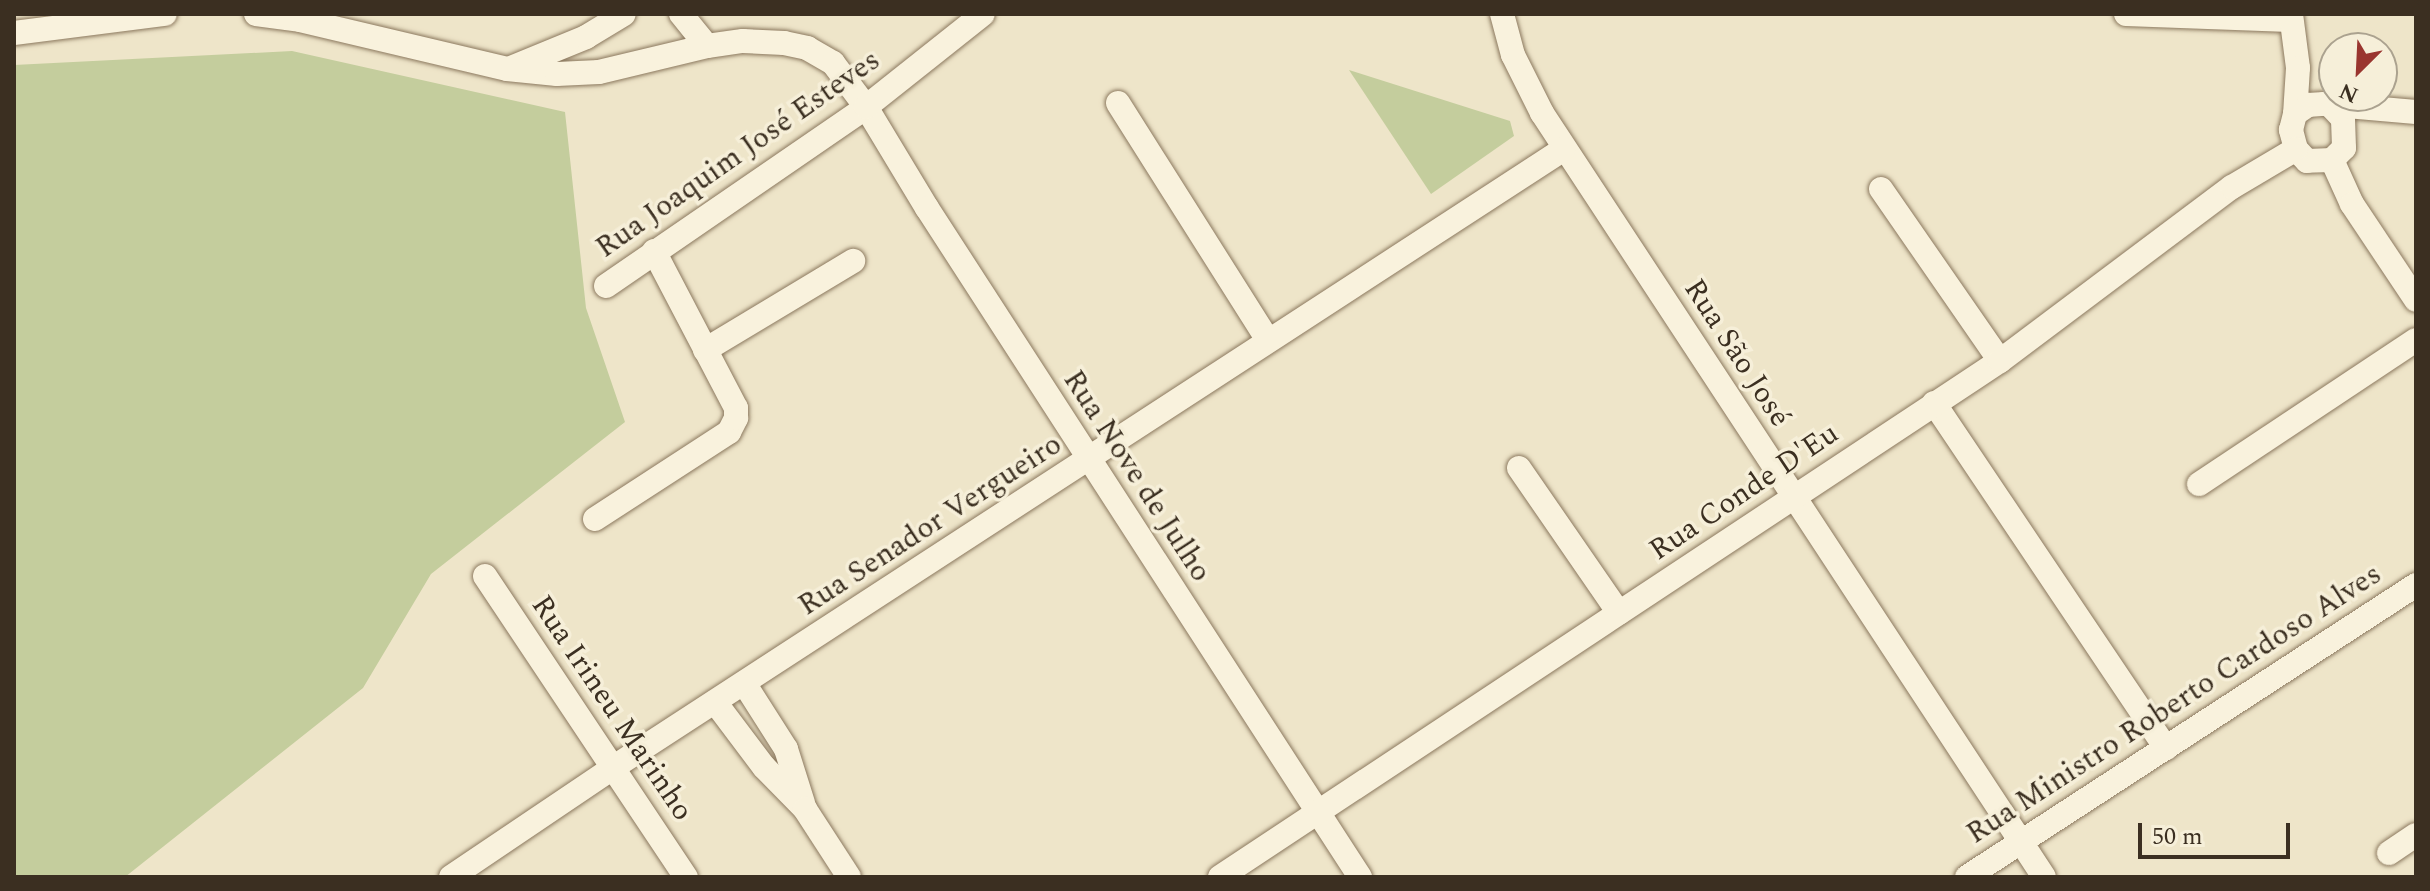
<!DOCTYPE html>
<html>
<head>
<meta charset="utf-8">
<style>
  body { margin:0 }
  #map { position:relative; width:2430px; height:891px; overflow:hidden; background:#eee5c9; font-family:Spectral,serif }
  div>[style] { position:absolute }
  .green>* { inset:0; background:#c4cd9d }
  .roads { filter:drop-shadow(0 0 2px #8b785e) drop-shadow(0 0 2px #8b785e) }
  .minor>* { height:24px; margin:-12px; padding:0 12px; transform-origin:12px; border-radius:12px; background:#f9f2dd }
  span { translate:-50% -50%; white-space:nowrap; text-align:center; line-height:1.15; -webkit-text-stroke:7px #f6efd9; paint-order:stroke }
  .street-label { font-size:30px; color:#3b2f21 }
  .frame { position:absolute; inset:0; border:16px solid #3b2f21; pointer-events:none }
  .north { position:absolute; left:2318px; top:32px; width:80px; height:80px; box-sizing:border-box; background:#f6efd9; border:2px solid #aba28f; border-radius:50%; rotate:204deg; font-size:22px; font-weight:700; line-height:32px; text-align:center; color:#3b2f21 }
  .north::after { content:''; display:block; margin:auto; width:28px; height:36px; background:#99352f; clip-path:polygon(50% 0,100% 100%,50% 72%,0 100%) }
  .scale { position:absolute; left:2138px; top:823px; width:152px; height:36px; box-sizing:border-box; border:4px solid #3b2f21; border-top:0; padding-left:10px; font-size:24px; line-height:28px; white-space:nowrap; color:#3b2f21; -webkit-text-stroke:6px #f6efd9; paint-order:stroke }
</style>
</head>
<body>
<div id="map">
  <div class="green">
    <i style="clip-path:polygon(292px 51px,565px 112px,586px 308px,625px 422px,431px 574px,363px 688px,125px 877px,14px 877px,14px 65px)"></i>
    <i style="clip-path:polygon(1349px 70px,1510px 121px,1514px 136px,1431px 194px)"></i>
  </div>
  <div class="roads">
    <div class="minor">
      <i style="left:256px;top:14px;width:44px;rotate:7.8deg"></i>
      <i style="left:300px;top:20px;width:213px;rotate:13.3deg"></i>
      <i style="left:507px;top:69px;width:50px;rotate:5.7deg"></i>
      <i style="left:557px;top:74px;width:42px;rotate:-2.7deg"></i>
      <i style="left:599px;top:72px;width:111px;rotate:-13.5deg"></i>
      <i style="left:707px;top:46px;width:36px;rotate:-8deg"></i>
      <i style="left:743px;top:41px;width:41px;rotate:2.8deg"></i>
      <i style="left:784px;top:43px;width:24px;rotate:12deg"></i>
      <i style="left:807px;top:48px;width:30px;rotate:30deg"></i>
      <i style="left:833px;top:63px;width:55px;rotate:53.1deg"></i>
      <i style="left:866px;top:107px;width:118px;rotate:58.9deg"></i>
      <i style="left:927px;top:208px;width:797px;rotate:57.09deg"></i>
      <i style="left:681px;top:14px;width:41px;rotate:50.9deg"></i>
      <i style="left:1502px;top:14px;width:42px;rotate:75deg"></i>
      <i style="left:1513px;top:55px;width:65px;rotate:63.4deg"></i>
      <i style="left:1542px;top:113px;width:914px;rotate:56.69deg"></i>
      <i style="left:2126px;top:14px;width:164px;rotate:2.1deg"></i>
      <i style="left:2291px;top:14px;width:54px;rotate:82.6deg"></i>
      <i style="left:2298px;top:68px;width:46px;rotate:93.7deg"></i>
      <i style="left:14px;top:33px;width:152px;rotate:-7.2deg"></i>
      <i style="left:513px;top:67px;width:79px;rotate:-22.3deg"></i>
      <i style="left:586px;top:37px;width:44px;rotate:-31.2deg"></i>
      <i style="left:1118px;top:103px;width:280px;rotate:57.7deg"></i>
      <i style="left:2330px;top:105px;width:19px;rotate:47deg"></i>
      <i style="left:2343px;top:119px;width:29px;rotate:88deg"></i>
      <i style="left:2344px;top:148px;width:17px;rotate:135deg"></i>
      <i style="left:2332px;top:160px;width:25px;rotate:178deg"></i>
      <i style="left:2307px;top:161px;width:16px;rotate:-133deg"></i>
      <i style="left:2296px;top:149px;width:20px;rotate:-105deg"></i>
      <i style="left:2291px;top:130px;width:16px;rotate:-76deg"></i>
      <i style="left:2295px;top:114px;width:16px;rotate:-35deg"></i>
      <i style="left:2308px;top:105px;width:16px;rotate:-4deg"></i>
      <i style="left:2324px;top:104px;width:92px;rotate:5deg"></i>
      <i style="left:2332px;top:160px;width:48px;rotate:65.6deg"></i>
      <i style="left:2352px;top:204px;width:115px;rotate:56.3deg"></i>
      <i style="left:1881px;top:189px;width:209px;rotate:55.3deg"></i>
      <i style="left:606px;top:286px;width:316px;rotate:-34.5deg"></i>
      <i style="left:866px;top:107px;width:149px;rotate:-38.5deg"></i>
      <i style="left:705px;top:350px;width:173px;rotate:-31deg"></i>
      <i style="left:1934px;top:403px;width:416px;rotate:56.1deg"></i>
      <i style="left:1519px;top:468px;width:176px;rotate:55.4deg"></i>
      <i style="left:2199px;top:484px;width:260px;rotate:-33.6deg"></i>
      <i style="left:595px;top:519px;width:160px;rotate:-33deg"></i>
      <i style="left:729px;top:432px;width:16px;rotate:-63deg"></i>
      <i style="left:736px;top:418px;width:10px;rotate:-90deg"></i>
      <i style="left:736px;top:408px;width:177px;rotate:-117.6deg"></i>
      <i style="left:485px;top:576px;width:362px;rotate:56.3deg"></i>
      <i style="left:744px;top:683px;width:78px;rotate:57.5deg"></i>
      <i style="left:786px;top:749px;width:57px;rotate:72.5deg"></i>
      <i style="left:715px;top:702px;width:81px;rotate:53deg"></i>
      <i style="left:764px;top:767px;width:59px;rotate:45.7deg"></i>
      <i style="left:805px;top:809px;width:81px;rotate:57.1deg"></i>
      <i style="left:2389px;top:853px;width:32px;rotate:-34deg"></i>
      <i style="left:451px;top:877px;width:197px;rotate:-34deg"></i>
      <i style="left:614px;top:767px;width:1133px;rotate:-33.05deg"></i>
      <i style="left:1220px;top:877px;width:935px;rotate:-33.49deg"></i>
      <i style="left:2000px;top:361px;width:290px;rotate:-36.9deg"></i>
      <i style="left:2232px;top:187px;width:74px;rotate:-30.7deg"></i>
      <i style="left:1967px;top:877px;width:536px;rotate:-33.04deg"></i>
    </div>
  </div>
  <div class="street-label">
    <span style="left:738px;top:154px;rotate:-35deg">Rua Joaquim José Esteves</span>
    <span style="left:1737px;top:353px;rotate:57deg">Rua São José</span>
    <span style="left:1137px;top:476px;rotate:57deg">Rua Nove de Julho</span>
    <span style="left:1744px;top:492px;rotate:-34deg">Rua Conde D'Eu</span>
    <span style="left:930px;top:525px;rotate:-33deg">Rua Senador Vergueiro</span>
    <span style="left:2174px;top:704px;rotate:-33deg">Rua Ministro Roberto Cardoso Alves</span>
    <span style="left:612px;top:708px;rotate:56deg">Rua Irineu Marinho</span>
  </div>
  <div class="frame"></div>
  <div class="north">N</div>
  <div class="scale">50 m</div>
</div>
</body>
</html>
